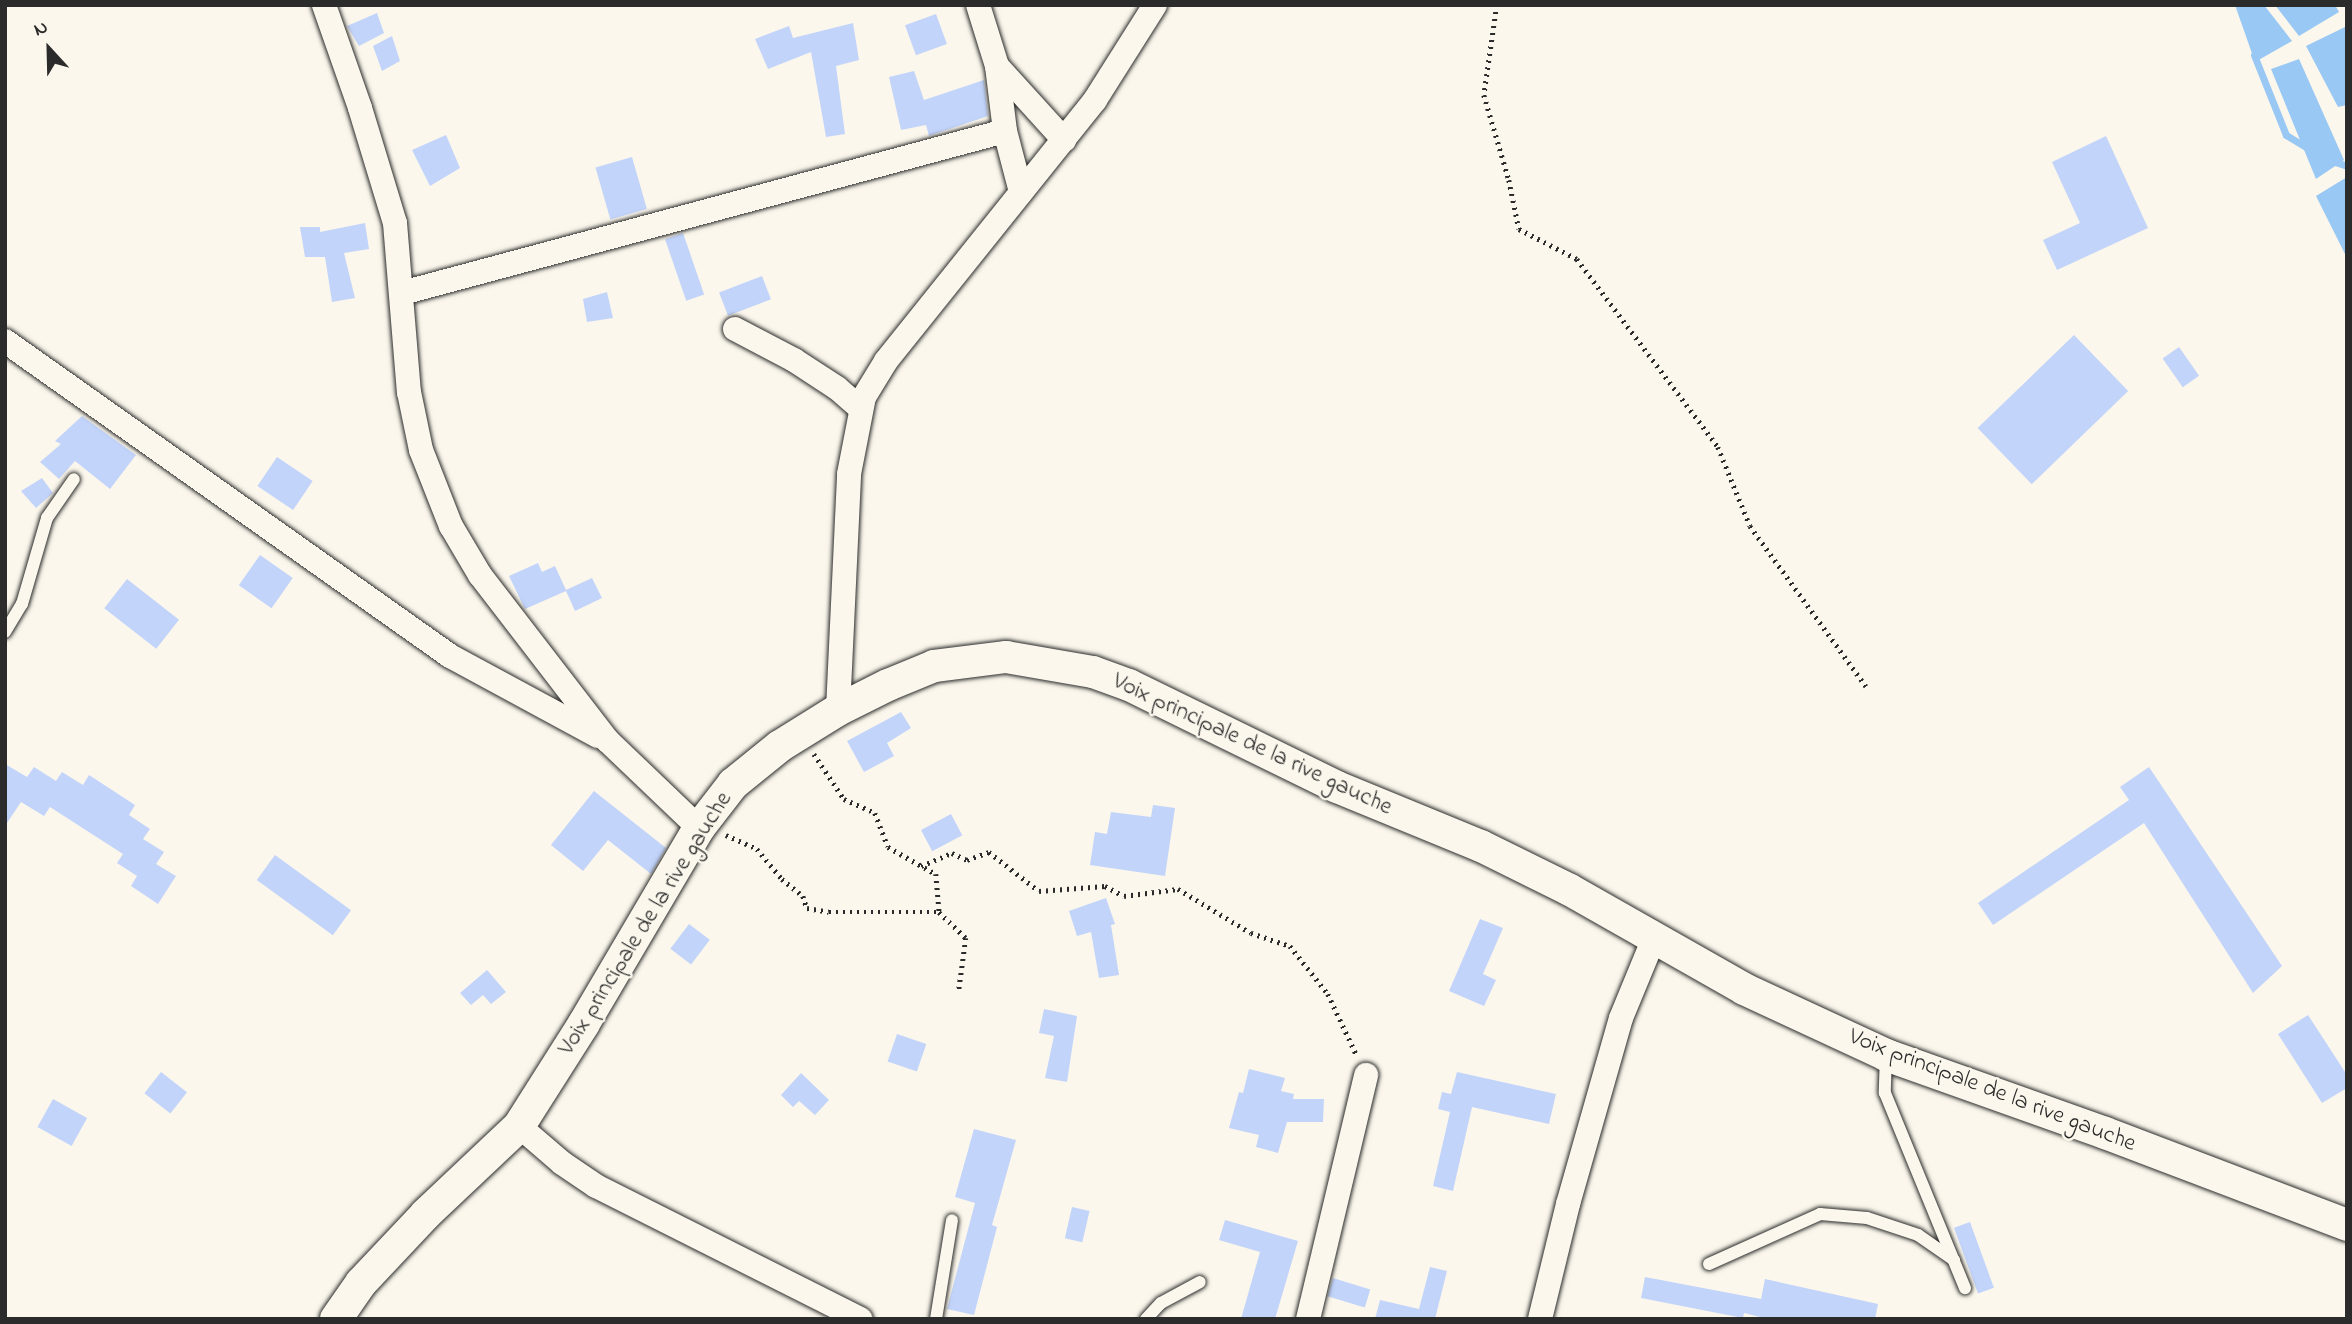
<!DOCTYPE html>
<html>
<head>
<meta charset="utf-8">
<style>
  body { margin:0 }
  #map { position:relative; width:2352px; height:1324px; overflow:hidden; background:#fbf7ec; font-family:"Indie Flower",sans-serif }
  div>[style] { position:absolute }
  .water>* { inset:0; background:#99c8f4 }
  .stream>* { height:7px; margin:-3.5px; padding:0 3.5px; transform-origin:3.5px; border-radius:3.5px; background:#99c8f4 }
  .building>* { inset:0; background:#c3d4fa; transform-origin:0 0 }
  .path>* { height:4.5px; margin-top:-2.25px; transform-origin:0; background:repeating-linear-gradient(90deg,#2b2b2b 0 2px,transparent 0 7px) }
  .roads { filter:drop-shadow(0 0 2px #2b2b2b) drop-shadow(0 0 2px #2b2b2b) }
  .service>* { height:12px; margin:-6px; padding:0 6px; transform-origin:6px; border-radius:6px; background:#fbf7ec }
  .minor>* { height:24px; margin:-12px; padding:0 12px; transform-origin:12px; border-radius:12px; background:#fbf7ec }
  .tertiary>* { height:32px; margin:-16px; padding:0 16px; transform-origin:16px; border-radius:16px; background:#fbf7ec }
  span { translate:-50% -50%; white-space:nowrap; text-align:center; line-height:1.15; -webkit-text-stroke:5px #fbf7ec; paint-order:stroke }
  .street-label { font-size:24px; color:#2b2b2b }
  .frame { position:absolute; inset:0; border:7px solid #2b2b2b; pointer-events:none }
  .north { position:absolute; left:14px; top:14px; width:70px; height:70px; -webkit-text-stroke:5px #fbf7ec; paint-order:stroke; rotate:338deg; font-size:19px; font-weight:700; line-height:28px; text-align:center; color:#2b2b2b }
  .north::after { content:''; display:block; margin:auto; width:24px; height:32px; background:#2b2b2b; clip-path:polygon(50% 0,100% 100%,50% 72%,0 100%) }
</style>
</head>
<body>
<div id="map">
  <div class="water">
    <i style="clip-path:polygon(2235px 5px,2264px 5px,2292px 41px,2255px 62px)"></i>
    <i style="clip-path:polygon(2275px 5px,2335px 5px,2339px 12px,2299px 36px)"></i>
    <i style="clip-path:polygon(2345px 27px,2347px 105px,2338px 107px,2306px 46px)"></i>
    <i style="clip-path:polygon(2299px 59px,2344px 160px,2316px 179px,2271px 69px)"></i>
    <i style="clip-path:polygon(2347px 177px,2347px 258px,2316px 196px)"></i>
  </div>
  <div class="stream">
    <i style="left:2254px;top:55px;width:86px;rotate:68.2deg"></i>
    <i style="left:2286px;top:135px;width:27px;rotate:31deg"></i>
    <i style="left:2332px;top:161px;width:16px;rotate:18deg"></i>
  </div>
  <div class="building">
    <i style="clip-path:polygon(377px 13px,384px 33px,359px 46px,347px 26px)"></i>
    <i style="left:936px;top:14px;width:32px;height:33px;rotate:70deg"></i>
    <i style="clip-path:polygon(853px 23px,859px 60px,836px 66px,845px 134px,826px 137px,811px 52px,768px 69px,755px 39px,789px 26px,793px 38px)"></i>
    <i style="clip-path:polygon(392px 36px,400px 61px,382px 71px,373px 46px)"></i>
    <i style="clip-path:polygon(914px 71px,924px 100px,984px 80px,988px 116px,929px 136px,926px 125px,901px 130px,889px 77px)"></i>
    <i style="clip-path:polygon(446px 135px,460px 168px,430px 186px,412px 150px)"></i>
    <i style="clip-path:polygon(2106px 136px,2148px 228px,2057px 270px,2043px 240px,2080px 223px,2052px 162px)"></i>
    <i style="left:632px;top:157px;width:54px;height:38px;rotate:74deg"></i>
    <i style="clip-path:polygon(365px 223px,369px 249px,344px 253px,355px 298px,332px 302px,325px 257px,305px 257px,300px 227px,320px 227px,320px 232px)"></i>
    <i style="left:683px;top:233px;width:65px;height:19px;rotate:71deg"></i>
    <i style="left:762px;top:276px;width:25px;height:46px;rotate:69deg"></i>
    <i style="clip-path:polygon(607px 292px,613px 318px,587px 322px,583px 299px)"></i>
    <i style="left:2074px;top:335px;width:78px;height:134px;rotate:46deg"></i>
    <i style="left:2179px;top:347px;width:35px;height:20px;rotate:55deg"></i>
    <i style="clip-path:polygon(82px 416px,136px 455px,110px 489px,75px 461px,59px 479px,40px 462px,61px 444px,55px 441px)"></i>
    <i style="left:277px;top:457px;width:43px;height:35px;rotate:34deg"></i>
    <i style="clip-path:polygon(42px 478px,53px 493px,36px 508px,21px 491px)"></i>
    <i style="left:260px;top:555px;width:40px;height:37px;rotate:35deg"></i>
    <i style="clip-path:polygon(538px 563px,542px 572px,555px 566px,566px 590px,592px 578px,602px 598px,575px 611px,566px 591px,525px 609px,509px 576px)"></i>
    <i style="left:127px;top:579px;width:66px;height:37px;rotate:38deg"></i>
    <i style="clip-path:polygon(901px 712px,911px 728px,887px 743px,894px 756px,864px 772px,847px 741px)"></i>
    <i style="clip-path:polygon(5px 764px,27px 777px,34px 767px,56px 781px,62px 772px,83px 785px,89px 775px,135px 805px,129px 815px,150px 829px,143px 839px,164px 852px,156px 864px,176px 876px,158px 904px,131px 886px,137px 876px,117px 863px,123px 854px,50px 807px,44px 816px,21px 802px,5px 826px)"></i>
    <i style="clip-path:polygon(2149px 767px,2282px 966px,2253px 993px,2144px 823px,1993px 925px,1978px 903px,2129px 800px,2120px 787px)"></i>
    <i style="clip-path:polygon(594px 791px,666px 848px,651px 874px,608px 840px,583px 871px,551px 845px)"></i>
    <i style="clip-path:polygon(1153px 805px,1175px 808px,1165px 876px,1090px 865px,1095px 832px,1107px 834px,1111px 812px,1151px 817px)"></i>
    <i style="left:951px;top:814px;width:24px;height:34px;rotate:62deg"></i>
    <i style="left:275px;top:855px;width:94px;height:31px;rotate:36deg"></i>
    <i style="clip-path:polygon(1106px 898px,1115px 924px,1111px 925px,1119px 975px,1099px 978px,1091px 932px,1077px 936px,1069px 911px)"></i>
    <i style="clip-path:polygon(1480px 919px,1503px 928px,1483px 974px,1496px 980px,1484px 1006px,1449px 991px)"></i>
    <i style="left:689px;top:924px;width:26px;height:31px;rotate:37deg"></i>
    <i style="clip-path:polygon(487px 970px,506px 992px,491px 1004px,483px 995px,471px 1005px,460px 993px)"></i>
    <i style="clip-path:polygon(1044px 1009px,1077px 1016px,1067px 1082px,1045px 1078px,1054px 1036px,1039px 1033px)"></i>
    <i style="clip-path:polygon(2308px 1015px,2347px 1075px,2347px 1088px,2322px 1103px,2278px 1034px)"></i>
    <i style="left:897px;top:1034px;width:31px;height:29px;rotate:19deg"></i>
    <i style="clip-path:polygon(1249px 1069px,1285px 1078px,1281px 1091px,1294px 1094px,1293px 1099px,1324px 1099px,1323px 1122px,1287px 1122px,1278px 1153px,1256px 1147px,1259px 1135px,1229px 1128px,1239px 1092px,1243px 1093px)"></i>
    <i style="left:161px;top:1072px;width:33px;height:27px;rotate:38deg"></i>
    <i style="clip-path:polygon(1457px 1072px,1556px 1094px,1549px 1124px,1472px 1107px,1453px 1191px,1433px 1186px,1450px 1112px,1438px 1109px,1442px 1092px,1451px 1094px)"></i>
    <i style="clip-path:polygon(801px 1073px,829px 1100px,815px 1115px,799px 1101px,793px 1107px,781px 1095px)"></i>
    <i style="left:53px;top:1099px;width:39px;height:32px;rotate:29deg"></i>
    <i style="clip-path:polygon(974px 1129px,1016px 1140px,992px 1225px,997px 1227px,974px 1315px,947px 1309px,975px 1203px,955px 1197px)"></i>
    <i style="left:1072px;top:1207px;width:18px;height:32px;rotate:13deg"></i>
    <i style="clip-path:polygon(1225px 1220px,1298px 1241px,1275px 1319px,1241px 1319px,1260px 1252px,1219px 1240px)"></i>
    <i style="left:1970px;top:1222px;width:70px;height:17px;rotate:70deg"></i>
    <i style="clip-path:polygon(1430px 1267px,1447px 1271px,1435px 1319px,1375px 1319px,1380px 1300px,1419px 1309px)"></i>
    <i style="clip-path:polygon(1645px 1277px,1761px 1299px,1765px 1279px,1878px 1304px,1875px 1319px,1768px 1319px,1744px 1313px,1743px 1318px,1641px 1298px)"></i>
    <i style="left:1333px;top:1278px;width:39px;height:19px;rotate:17deg"></i>
  </div>
  <div class="path">
    <i style="left:1497px;top:5px;width:91px;rotate:98.2deg"></i>
    <i style="left:1484px;top:95px;width:89px;rotate:73.6deg"></i>
    <i style="left:1509px;top:180px;width:50px;rotate:78.5deg"></i>
    <i style="left:1519px;top:229px;width:65px;rotate:27.3deg"></i>
    <i style="left:1577px;top:259px;width:235px;rotate:53.1deg"></i>
    <i style="left:1718px;top:447px;width:85px;rotate:67.9deg"></i>
    <i style="left:1750px;top:526px;width:198px;rotate:54.1deg"></i>
    <i style="left:814px;top:754px;width:54px;rotate:56.3deg"></i>
    <i style="left:844px;top:799px;width:34px;rotate:24deg"></i>
    <i style="left:875px;top:813px;width:36px;rotate:69deg"></i>
    <i style="left:888px;top:847px;width:55px;rotate:29.4deg"></i>
    <i style="left:936px;top:874px;width:38px;rotate:85deg"></i>
    <i style="left:726px;top:835px;width:34px;rotate:24deg"></i>
    <i style="left:757px;top:849px;width:39px;rotate:50deg"></i>
    <i style="left:782px;top:879px;width:27px;rotate:39deg"></i>
    <i style="left:803px;top:896px;width:13px;rotate:72deg"></i>
    <i style="left:807px;top:908px;width:22px;rotate:10deg"></i>
    <i style="left:829px;top:912px;width:110px"></i>
    <i style="left:939px;top:912px;width:37px;rotate:44deg"></i>
    <i style="left:966px;top:938px;width:52px;rotate:97.7deg"></i>
    <i style="left:921px;top:866px;width:34px;rotate:-23deg"></i>
    <i style="left:952px;top:853px;width:17px;rotate:25deg"></i>
    <i style="left:967px;top:860px;width:23px;rotate:-20deg"></i>
    <i style="left:989px;top:852px;width:63px;rotate:38deg"></i>
    <i style="left:1039px;top:891px;width:66px;rotate:-4.3deg"></i>
    <i style="left:1105px;top:886px;width:21px;rotate:28deg"></i>
    <i style="left:1124px;top:896px;width:54px;rotate:-7.4deg"></i>
    <i style="left:1178px;top:889px;width:85px;rotate:31.1deg"></i>
    <i style="left:1251px;top:933px;width:41px;rotate:18.4deg"></i>
    <i style="left:1290px;top:946px;width:61px;rotate:51.6deg"></i>
    <i style="left:1328px;top:994px;width:68px;rotate:64.9deg"></i>
  </div>
  <div class="roads">
    <div class="service">
      <i style="left:5px;top:632px;width:33px;rotate:-59deg"></i>
      <i style="left:22px;top:604px;width:90px;rotate:-73.8deg"></i>
      <i style="left:47px;top:518px;width:47px;rotate:-55.3deg"></i>
      <i style="left:1886px;top:1055px;width:38px;rotate:92deg"></i>
      <i style="left:1885px;top:1093px;width:211px;rotate:67.7deg"></i>
      <i style="left:1709px;top:1264px;width:122px;rotate:-24.2deg"></i>
      <i style="left:1820px;top:1214px;width:47px;rotate:4.9deg"></i>
      <i style="left:1867px;top:1218px;width:54px;rotate:18.4deg"></i>
      <i style="left:1918px;top:1235px;width:44px;rotate:34.8deg"></i>
      <i style="left:936px;top:1319px;width:100px;rotate:-80.8deg"></i>
      <i style="left:1146px;top:1319px;width:22px;rotate:-47deg"></i>
      <i style="left:1161px;top:1303px;width:44px;rotate:-28.3deg"></i>
    </div>
    <div class="minor">
      <i style="left:324px;top:5px;width:109px;rotate:70.7deg"></i>
      <i style="left:360px;top:108px;width:120px;rotate:73.1deg"></i>
      <i style="left:395px;top:223px;width:170px;rotate:85.3deg"></i>
      <i style="left:409px;top:392px;width:59px;rotate:78.3deg"></i>
      <i style="left:421px;top:450px;width:82px;rotate:68.5deg"></i>
      <i style="left:451px;top:526px;width:57px;rotate:59.4deg"></i>
      <i style="left:480px;top:575px;width:210px;rotate:52.4deg"></i>
      <i style="left:608px;top:741px;width:126px;rotate:43.7deg"></i>
      <i style="left:978px;top:5px;width:64px;rotate:72.7deg"></i>
      <i style="left:997px;top:66px;width:100px;rotate:47.8deg"></i>
      <i style="left:997px;top:66px;width:65px;rotate:83deg"></i>
      <i style="left:1005px;top:131px;width:63px;rotate:75.3deg"></i>
      <i style="left:402px;top:293px;width:624px;rotate:-15.04deg"></i>
      <i style="left:735px;top:329px;width:67px;rotate:27.7deg"></i>
      <i style="left:794px;top:360px;width:51px;rotate:33.1deg"></i>
      <i style="left:837px;top:388px;width:32px;rotate:41deg"></i>
      <i style="left:5px;top:341px;width:545px;rotate:35.29deg"></i>
      <i style="left:450px;top:656px;width:168px;rotate:28.4deg"></i>
      <i style="left:838px;top:710px;width:236px;rotate:-87.3deg"></i>
      <i style="left:849px;top:474px;width:78px;rotate:-79deg"></i>
      <i style="left:864px;top:397px;width:42px;rotate:-58.6deg"></i>
      <i style="left:886px;top:361px;width:334px;rotate:-51.3deg"></i>
      <i style="left:1095px;top:100px;width:112px;rotate:-57.7deg"></i>
      <i style="left:519px;top:1126px;width:57px;rotate:40.7deg"></i>
      <i style="left:562px;top:1163px;width:41px;rotate:34.1deg"></i>
      <i style="left:596px;top:1186px;width:296px;rotate:26.7deg"></i>
      <i style="left:1308px;top:1319px;width:251px;rotate:-76.6deg"></i>
      <i style="left:1540px;top:1319px;width:118px;rotate:-76.3deg"></i>
      <i style="left:1568px;top:1204px;width:193px;rotate:-74.1deg"></i>
      <i style="left:1621px;top:1018px;width:87px;rotate:-67.6deg"></i>
    </div>
    <div class="tertiary">
      <i style="left:336px;top:1319px;width:44px;rotate:-55.2deg"></i>
      <i style="left:361px;top:1283px;width:95px;rotate:-46.7deg"></i>
      <i style="left:426px;top:1214px;width:128px;rotate:-43.4deg"></i>
      <i style="left:519px;top:1126px;width:120px;rotate:-57.6deg"></i>
      <i style="left:583px;top:1025px;width:229px;rotate:-59.5deg"></i>
      <i style="left:699px;top:828px;width:56px;rotate:-52.3deg"></i>
      <i style="left:733px;top:784px;width:60px;rotate:-39deg"></i>
      <i style="left:780px;top:746px;width:68px;rotate:-31.8deg"></i>
      <i style="left:838px;top:710px;width:56px;rotate:-26.6deg"></i>
      <i style="left:888px;top:685px;width:50px;rotate:-22.4deg"></i>
      <i style="left:934px;top:666px;width:73px;rotate:-7.1deg"></i>
      <i style="left:1006px;top:657px;width:88px;rotate:9.8deg"></i>
      <i style="left:1093px;top:672px;width:38px;rotate:20deg"></i>
      <i style="left:1129px;top:685px;width:232px;rotate:26.1deg"></i>
      <i style="left:1337px;top:787px;width:156px;rotate:22.3deg"></i>
      <i style="left:1481px;top:846px;width:99px;rotate:26.3deg"></i>
      <i style="left:1570px;top:890px;width:200px;rotate:29.6deg"></i>
      <i style="left:1744px;top:989px;width:157px;rotate:24.9deg"></i>
      <i style="left:1886px;top:1055px;width:232px;rotate:19.6deg"></i>
      <i style="left:2105px;top:1133px;width:259px;rotate:20.8deg"></i>
    </div>
  </div>
  <div class="street-label">
    <span style="left:1252px;top:745px;rotate:25deg">Voix principale de la rive gauche</span>
    <span style="left:646px;top:924px;rotate:-58deg">Voix principale de la rive gauche</span>
    <span style="left:1992px;top:1091px;rotate:21deg">Voix principale de la rive gauche</span>
  </div>
  <div class="frame"></div>
  <div class="north">N</div>
</div>
</body>
</html>
